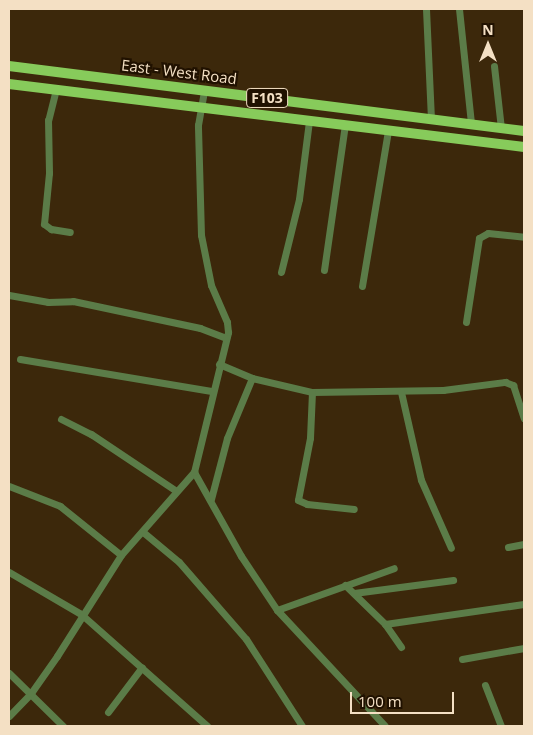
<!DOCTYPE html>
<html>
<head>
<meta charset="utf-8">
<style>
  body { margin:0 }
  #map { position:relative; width:533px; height:735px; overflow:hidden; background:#3c280b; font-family:"Open Sans",sans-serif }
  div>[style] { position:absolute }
  .minor>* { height:7px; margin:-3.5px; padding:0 3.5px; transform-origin:3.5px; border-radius:3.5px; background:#5b7c48 }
  .primary>* { height:10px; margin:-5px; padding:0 5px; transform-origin:5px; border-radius:5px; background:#87cb5b }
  span { translate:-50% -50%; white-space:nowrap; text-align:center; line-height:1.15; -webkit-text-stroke:4.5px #201100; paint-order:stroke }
  .shield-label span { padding:1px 4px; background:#201100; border:1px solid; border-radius:4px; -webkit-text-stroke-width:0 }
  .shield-label { font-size:14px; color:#f4e0c4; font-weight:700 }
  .street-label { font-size:15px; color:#f4e0c4 }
  .frame { position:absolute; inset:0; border:10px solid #f4e0c4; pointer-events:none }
  .north { position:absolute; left:463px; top:20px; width:50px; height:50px; -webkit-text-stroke:4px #201100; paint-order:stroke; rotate:0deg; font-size:14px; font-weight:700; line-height:20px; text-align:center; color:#f4e0c4 }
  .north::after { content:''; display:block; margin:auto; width:18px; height:22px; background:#f4e0c4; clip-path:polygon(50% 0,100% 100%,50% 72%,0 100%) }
  .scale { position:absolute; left:350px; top:692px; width:104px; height:22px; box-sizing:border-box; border:2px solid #f4e0c4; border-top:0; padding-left:6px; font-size:15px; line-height:18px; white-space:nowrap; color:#f4e0c4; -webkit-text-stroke:4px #201100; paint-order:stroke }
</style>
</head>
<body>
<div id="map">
  <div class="minor">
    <i style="left:426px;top:9px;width:109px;rotate:87.4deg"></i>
    <i style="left:459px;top:9px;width:115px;rotate:84deg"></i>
    <i style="left:494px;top:66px;width:62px;rotate:83.6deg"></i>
    <i style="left:56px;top:89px;width:32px;rotate:104deg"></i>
    <i style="left:48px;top:120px;width:53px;rotate:88.9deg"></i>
    <i style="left:49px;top:173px;width:51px;rotate:95.6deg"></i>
    <i style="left:44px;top:224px;width:9px;rotate:36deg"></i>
    <i style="left:51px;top:229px;width:19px;rotate:9deg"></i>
    <i style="left:324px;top:270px;width:147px;rotate:-81.8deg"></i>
    <i style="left:281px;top:272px;width:75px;rotate:-76.1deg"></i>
    <i style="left:299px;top:199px;width:79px;rotate:-82.7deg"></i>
    <i style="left:362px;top:286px;width:158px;rotate:-80.5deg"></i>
    <i style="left:9px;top:295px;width:40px;rotate:10deg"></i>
    <i style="left:48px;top:302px;width:25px;rotate:-2deg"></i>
    <i style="left:73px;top:301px;width:130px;rotate:12deg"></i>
    <i style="left:200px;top:328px;width:28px;rotate:21deg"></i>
    <i style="left:466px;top:322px;width:85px;rotate:-81.2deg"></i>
    <i style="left:479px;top:238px;width:10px;rotate:-29deg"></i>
    <i style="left:488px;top:233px;width:36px;rotate:6deg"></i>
    <i style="left:20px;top:359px;width:194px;rotate:9.5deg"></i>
    <i style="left:219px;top:364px;width:36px;rotate:23deg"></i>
    <i style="left:252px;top:378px;width:62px;rotate:13.1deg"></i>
    <i style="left:312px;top:392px;width:131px;rotate:-0.9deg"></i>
    <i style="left:443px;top:390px;width:63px;rotate:-7.4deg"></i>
    <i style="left:505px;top:382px;width:9px;rotate:21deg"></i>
    <i style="left:513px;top:385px;width:35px;rotate:72deg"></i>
    <i style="left:312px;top:392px;width:46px;rotate:92.5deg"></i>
    <i style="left:310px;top:438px;width:63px;rotate:101deg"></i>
    <i style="left:298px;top:500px;width:10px;rotate:24deg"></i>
    <i style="left:307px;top:504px;width:47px;rotate:6.1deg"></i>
    <i style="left:401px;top:392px;width:90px;rotate:77.2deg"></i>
    <i style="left:421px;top:480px;width:74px;rotate:66.2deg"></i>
    <i style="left:61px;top:419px;width:34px;rotate:27deg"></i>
    <i style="left:91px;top:434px;width:101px;rotate:33.7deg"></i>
    <i style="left:194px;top:472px;width:96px;rotate:60.8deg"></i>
    <i style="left:241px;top:556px;width:65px;rotate:56.3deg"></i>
    <i style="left:277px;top:610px;width:158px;rotate:47deg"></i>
    <i style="left:9px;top:486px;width:55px;rotate:21.4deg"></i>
    <i style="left:60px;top:506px;width:78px;rotate:38.8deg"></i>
    <i style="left:211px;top:499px;width:63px;rotate:-75.3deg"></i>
    <i style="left:227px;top:438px;width:65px;rotate:-67.4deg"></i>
    <i style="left:143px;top:532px;width:47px;rotate:39.8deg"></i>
    <i style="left:179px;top:562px;width:102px;rotate:49deg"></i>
    <i style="left:246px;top:639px;width:103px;rotate:57.2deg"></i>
    <i style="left:508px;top:547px;width:16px;rotate:-11deg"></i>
    <i style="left:9px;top:572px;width:83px;rotate:30.3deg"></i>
    <i style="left:81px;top:614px;width:169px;rotate:41.6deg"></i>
    <i style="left:345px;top:585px;width:56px;rotate:44.3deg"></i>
    <i style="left:385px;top:624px;width:28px;rotate:55deg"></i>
    <i style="left:354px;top:593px;width:100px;rotate:-7.5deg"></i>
    <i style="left:277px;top:610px;width:124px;rotate:-19.7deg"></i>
    <i style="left:385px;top:624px;width:140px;rotate:-8.2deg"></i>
    <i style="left:462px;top:659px;width:63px;rotate:-10.1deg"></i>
    <i style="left:9px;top:673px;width:76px;rotate:44.5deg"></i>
    <i style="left:485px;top:685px;width:44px;rotate:68.7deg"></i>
    <i style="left:108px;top:712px;width:56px;rotate:-52.9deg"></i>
    <i style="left:9px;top:716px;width:32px;rotate:-46deg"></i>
    <i style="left:31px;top:693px;width:45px;rotate:-54.9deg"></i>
    <i style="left:57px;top:656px;width:120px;rotate:-57.6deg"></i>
    <i style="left:121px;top:555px;width:111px;rotate:-48.7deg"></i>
    <i style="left:194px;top:472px;width:144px;rotate:-76.3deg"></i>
    <i style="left:228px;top:332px;width:10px;rotate:-96deg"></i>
    <i style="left:227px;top:322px;width:40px;rotate:-113.4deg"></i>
    <i style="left:211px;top:285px;width:51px;rotate:-101.3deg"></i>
    <i style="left:201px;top:235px;width:110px;rotate:-91.6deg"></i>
    <i style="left:198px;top:125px;width:36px;rotate:-80deg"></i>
  </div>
  <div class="primary">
    <i style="left:9px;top:66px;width:519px;rotate:7.19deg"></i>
    <i style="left:9px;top:84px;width:519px;rotate:6.97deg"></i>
  </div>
  <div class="shield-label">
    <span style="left:267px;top:98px">F103</span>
  </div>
  <div class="street-label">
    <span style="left:179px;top:72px;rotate:7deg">East - West Road</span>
  </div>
  <div class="frame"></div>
  <div class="north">N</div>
  <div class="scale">100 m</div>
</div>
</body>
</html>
